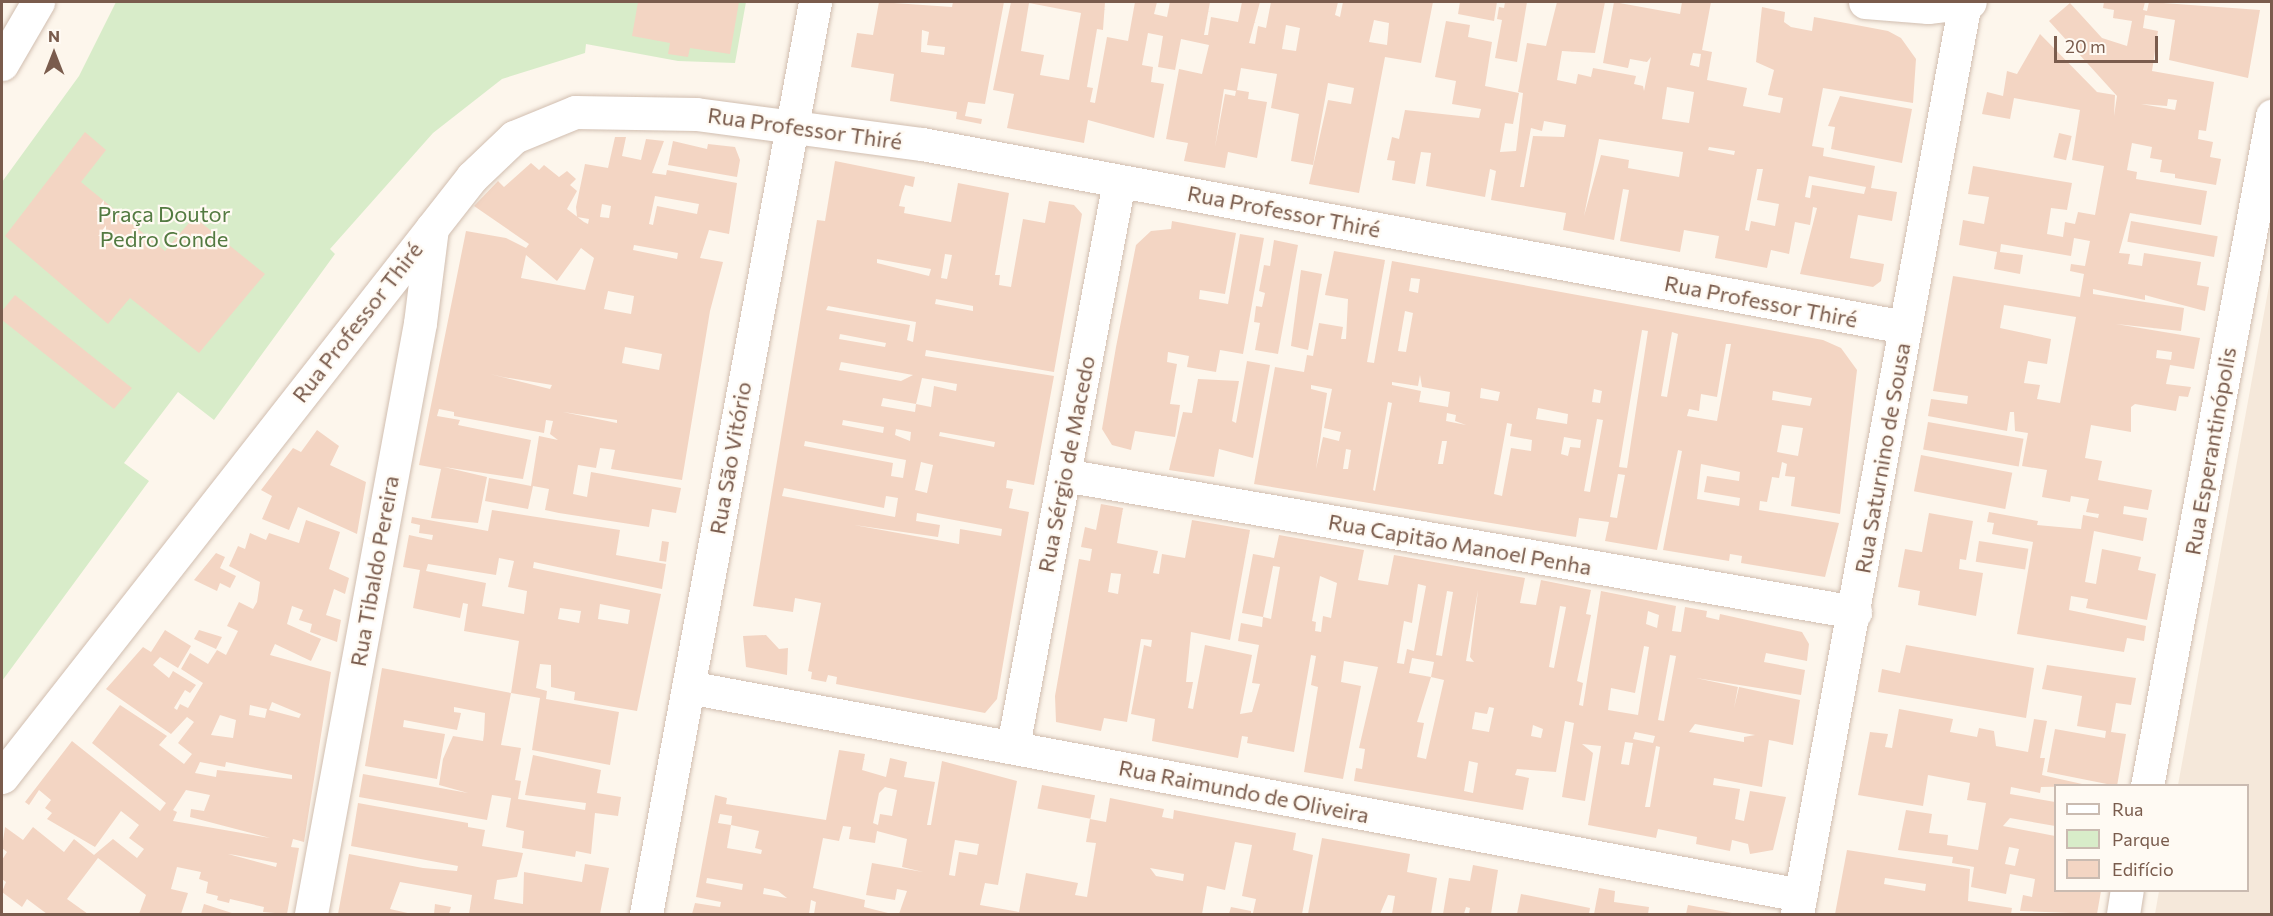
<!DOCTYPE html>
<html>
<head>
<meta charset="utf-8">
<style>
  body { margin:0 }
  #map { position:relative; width:2273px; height:916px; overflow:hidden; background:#fdf6ec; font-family:Commissioner,sans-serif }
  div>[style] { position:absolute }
  .residential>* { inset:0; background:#f5e8da }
  .green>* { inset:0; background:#d8ecc9 }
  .building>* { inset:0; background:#f3d5c3; transform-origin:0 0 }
  .roads { filter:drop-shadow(0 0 2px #d1beb0) drop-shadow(0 0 2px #d1beb0) }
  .minor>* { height:33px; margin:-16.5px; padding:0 16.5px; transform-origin:16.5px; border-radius:16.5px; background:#fff }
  span { translate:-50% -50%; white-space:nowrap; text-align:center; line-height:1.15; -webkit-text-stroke:4.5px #fffaf3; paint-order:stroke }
  .street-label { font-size:22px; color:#7a5c4d }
  .park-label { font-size:22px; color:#537a41 }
  .frame { position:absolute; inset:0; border:3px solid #7a5c4d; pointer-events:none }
  .legend { position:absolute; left:2054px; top:784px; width:195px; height:108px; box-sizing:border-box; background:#fffaf3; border:2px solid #cabbb1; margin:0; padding:8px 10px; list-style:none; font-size:18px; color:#7a5c4d }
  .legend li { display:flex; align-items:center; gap:12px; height:30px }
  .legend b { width:30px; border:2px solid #cabbb1 }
  .north { position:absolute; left:24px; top:24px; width:60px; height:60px; -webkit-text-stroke:4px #fffaf3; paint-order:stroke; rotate:0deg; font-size:16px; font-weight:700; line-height:24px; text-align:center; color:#7a5c4d }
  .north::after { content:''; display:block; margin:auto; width:21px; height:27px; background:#7a5c4d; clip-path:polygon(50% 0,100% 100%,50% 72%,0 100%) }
  .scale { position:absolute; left:2054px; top:36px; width:104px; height:27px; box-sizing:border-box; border:3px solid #7a5c4d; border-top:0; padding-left:8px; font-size:18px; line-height:21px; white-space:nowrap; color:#7a5c4d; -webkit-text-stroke:4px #fffaf3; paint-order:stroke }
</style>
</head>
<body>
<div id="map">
  <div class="residential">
    <i style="clip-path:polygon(2271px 275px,2271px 914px,2155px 914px,2159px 891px,2248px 890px,2248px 786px,2178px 785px)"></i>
  </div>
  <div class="green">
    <i style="clip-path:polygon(116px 2px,746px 2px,735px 63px,678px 61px,586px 44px,585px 53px,502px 79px,433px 133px,330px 249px,335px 254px,214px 420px,178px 392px,124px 463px,149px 481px,2px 681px,2px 182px,79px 76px)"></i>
  </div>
  <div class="building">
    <i style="clip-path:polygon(638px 2px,739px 2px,730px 54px,690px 48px,688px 57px,668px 54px,670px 43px,632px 36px)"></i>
    <i style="clip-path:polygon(evenodd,879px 2px,952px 7px,953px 2px,1004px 2px,985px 104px,968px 102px,965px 116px,982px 119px,981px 124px,956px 119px,957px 112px,890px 101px,894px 74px,851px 67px,857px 33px,873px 35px,879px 2px,922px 30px,929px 32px,927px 45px,945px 47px,944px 55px,921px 52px,922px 30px)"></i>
    <i style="clip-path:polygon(evenodd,1011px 2px,1105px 2px,1103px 30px,1097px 29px,1087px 87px,1093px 88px,1090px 102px,1095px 103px,1107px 37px,1128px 41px,1135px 2px,1157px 2px,1154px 14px,1167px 17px,1170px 2px,1210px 2px,1204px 35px,1208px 35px,1211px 17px,1238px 22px,1242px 2px,1260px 2px,1249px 43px,1255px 44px,1258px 26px,1266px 28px,1271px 2px,1338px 2px,1335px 15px,1340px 17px,1343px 2px,1433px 2px,1421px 63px,1385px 57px,1359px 193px,1309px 184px,1328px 100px,1351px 104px,1354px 88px,1328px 83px,1313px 165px,1291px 161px,1299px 114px,1271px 108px,1277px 74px,1241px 68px,1237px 90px,1249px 92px,1248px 99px,1267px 102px,1257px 158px,1228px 152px,1225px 168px,1184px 161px,1188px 143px,1166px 139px,1179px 69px,1202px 74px,1209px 45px,1181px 39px,1175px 70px,1158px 67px,1163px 36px,1148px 33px,1142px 65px,1153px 67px,1151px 82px,1164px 84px,1154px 138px,1088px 120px,1084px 143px,1007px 128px,1014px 94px,993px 90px,1011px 2px,1029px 3px,1081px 13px,1069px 80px,1040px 75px,1044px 55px,1021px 51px,1029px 3px,1011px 2px,1374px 20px,1389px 23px,1387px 45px,1369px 42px,1374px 20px,1011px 2px,1286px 25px,1300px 28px,1296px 51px,1282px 49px,1286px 25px,1011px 2px,1224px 89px,1236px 91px,1235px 96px,1225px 94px,1215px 147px,1224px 89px)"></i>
    <i style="clip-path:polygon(1460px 2px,1497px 2px,1494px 21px,1458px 14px)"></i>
    <i style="clip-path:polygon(1505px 2px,1527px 2px,1517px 62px,1495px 58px,1502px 20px,1497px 19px,1499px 7px,1504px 8px)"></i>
    <i style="clip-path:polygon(evenodd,1557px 2px,1605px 2px,1595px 53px,1562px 51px,1557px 80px,1576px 84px,1578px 74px,1591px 77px,1593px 68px,1636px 76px,1634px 84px,1643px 86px,1644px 91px,1651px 57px,1647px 62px,1630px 59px,1628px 68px,1603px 63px,1614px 2px,1680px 14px,1682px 2px,1711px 2px,1702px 50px,1712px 52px,1707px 80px,1747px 88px,1743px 106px,1780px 113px,1783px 98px,1768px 95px,1774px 70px,1756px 62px,1762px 7px,1785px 12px,1784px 22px,1791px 27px,1812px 31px,1814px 17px,1888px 31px,1901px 38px,1916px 59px,1913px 103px,1823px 88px,1812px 146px,1824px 148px,1823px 156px,1875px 166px,1871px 188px,1897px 192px,1892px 221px,1858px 215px,1850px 258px,1884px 264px,1881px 281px,1873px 287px,1800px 274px,1817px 208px,1813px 207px,1810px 225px,1795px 222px,1789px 254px,1771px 250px,1767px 268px,1715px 258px,1719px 236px,1684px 230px,1680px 252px,1620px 241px,1629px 190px,1623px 189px,1614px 240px,1563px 230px,1566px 213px,1491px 200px,1496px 171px,1490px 169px,1485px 197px,1426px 186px,1431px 153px,1421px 152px,1415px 184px,1392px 180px,1395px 161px,1387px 160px,1392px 137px,1399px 139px,1405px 110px,1479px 118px,1481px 109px,1452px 104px,1456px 81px,1435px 77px,1446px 21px,1470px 25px,1468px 37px,1492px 42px,1485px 86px,1519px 93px,1513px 124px,1505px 123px,1500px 152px,1516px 151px,1523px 93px,1518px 92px,1527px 43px,1546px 46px,1557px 2px,1693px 53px,1701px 54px,1699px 67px,1690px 65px,1693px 53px,1557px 2px,1667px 87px,1694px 92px,1689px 123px,1662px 119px,1667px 87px,1557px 2px,1544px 121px,1566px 125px,1564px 137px,1533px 136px,1524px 187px,1520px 187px,1531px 128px,1542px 131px,1544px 121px,1557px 2px,1599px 139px,1683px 152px,1679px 177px,1628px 168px,1629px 160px,1601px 155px,1584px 216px,1599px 139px,1557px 2px,1709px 147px,1735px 151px,1734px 155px,1708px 150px,1709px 147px,1557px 2px,1757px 169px,1763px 169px,1757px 200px,1779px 204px,1775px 226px,1751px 221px,1749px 231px,1745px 230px,1757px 169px,1557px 2px,1809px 176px,1866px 187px,1864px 194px,1812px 185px,1810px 198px,1805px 197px,1809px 176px)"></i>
    <i style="clip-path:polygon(evenodd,2104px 2px,2145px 2px,2143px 10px,2147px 11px,2149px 2px,2260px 10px,2248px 78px,2169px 60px,2175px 20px,2145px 15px,2143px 28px,2158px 31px,2152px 71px,2214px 82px,2206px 131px,2199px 130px,2198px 139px,2213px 142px,2210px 157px,2221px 159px,2216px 185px,2175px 178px,2175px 174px,2160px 172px,2162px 160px,2150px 158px,2152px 147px,2132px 143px,2127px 170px,2137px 172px,2136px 179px,2207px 191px,2201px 225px,2130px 213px,2119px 253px,2130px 254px,2128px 264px,2142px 266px,2144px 253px,2201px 262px,2197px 285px,2209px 287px,2205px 311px,2152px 297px,2145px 295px,2145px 300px,2093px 289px,2093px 294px,2184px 308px,2181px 331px,2116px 324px,2200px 338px,2194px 369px,2170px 365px,2166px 384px,2191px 387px,2188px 397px,2179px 396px,2176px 411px,2135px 404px,2131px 407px,2131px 432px,2091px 425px,2085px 458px,2102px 461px,2098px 480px,2152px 490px,2148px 510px,2124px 506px,2123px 514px,2147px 518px,2143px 541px,2094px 531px,2085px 582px,2096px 584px,2102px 549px,2141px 557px,2138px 570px,2156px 574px,2147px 620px,2086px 608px,2088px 599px,2071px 596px,2069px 610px,2146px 626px,2144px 641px,2127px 638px,2124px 652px,2017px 634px,2033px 542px,1992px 534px,1994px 523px,1987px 522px,1989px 512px,2038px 521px,2037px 525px,2081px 529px,2083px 515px,2098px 518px,2099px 514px,2086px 512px,2089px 499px,2071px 496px,2070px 502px,2042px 497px,2047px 470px,2022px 466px,2028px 433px,2015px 431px,2014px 412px,2010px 412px,2007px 431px,1928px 416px,1931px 399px,1967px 404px,1968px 396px,1933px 391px,1953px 276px,2080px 297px,2084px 274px,2070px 271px,2071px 264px,2085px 266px,2090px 241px,2074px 238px,2071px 256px,2001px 244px,2000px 252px,2023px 255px,2020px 274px,1994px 269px,1997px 252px,1959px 245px,1963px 220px,1984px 224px,1989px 197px,1968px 194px,1973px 166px,2072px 183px,2067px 210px,2051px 208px,2047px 234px,2063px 237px,2065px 222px,2075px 224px,2078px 212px,2095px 215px,2104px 166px,2072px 160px,2080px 110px,2014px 98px,2010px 119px,1982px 114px,1987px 92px,2003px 96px,2007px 71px,2017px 74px,2040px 34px,2097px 92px,2115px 95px,2114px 116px,2117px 96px,2049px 21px,2070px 3px,2102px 38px,2127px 46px,2132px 21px,2113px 18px,2114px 10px,2103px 8px,2104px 2px,2168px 99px,2177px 100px,2175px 110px,2141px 104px,2167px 106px,2168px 99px,2104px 2px,2004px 305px,2076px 317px,2060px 403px,2037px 399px,2040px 385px,2024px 383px,2028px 361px,2047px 364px,2051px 339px,2000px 328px,2004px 305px,2104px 2px,2157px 350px,2172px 352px,2171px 360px,2156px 358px,2157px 350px)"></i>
    <i style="clip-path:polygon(1840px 96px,1912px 109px,1902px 163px,1831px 149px,1835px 127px,1828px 126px)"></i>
    <i style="clip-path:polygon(85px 132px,106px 150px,81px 182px,165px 251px,194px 217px,265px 274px,199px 353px,130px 298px,108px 324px,5px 236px)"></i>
    <i style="left:2059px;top:133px;width:13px;height:25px;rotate:13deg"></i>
    <i style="clip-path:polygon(evenodd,615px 137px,626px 137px,622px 156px,641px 160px,646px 139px,664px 141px,652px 173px,666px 175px,667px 170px,737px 183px,729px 234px,709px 230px,700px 258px,723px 262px,710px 311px,682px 480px,611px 469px,615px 450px,600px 448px,596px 468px,578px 465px,573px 494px,587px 497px,591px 472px,681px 488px,676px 513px,652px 509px,649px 527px,559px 513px,545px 510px,549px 489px,533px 486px,528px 509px,485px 501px,489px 478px,531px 486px,539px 436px,558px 440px,550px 434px,553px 421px,546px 420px,544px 433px,454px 416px,454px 412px,439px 409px,437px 416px,460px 420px,458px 425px,531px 440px,523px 479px,444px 467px,487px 477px,478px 523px,431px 518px,441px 469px,419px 465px,466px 231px,506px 238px,526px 248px,529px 244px,474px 206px,498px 181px,504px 187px,531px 163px,539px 170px,544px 165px,559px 177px,567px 171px,576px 179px,570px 185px,577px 191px,567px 209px,584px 222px,588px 224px,589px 219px,577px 217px,576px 207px,585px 164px,608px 168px,615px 137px,655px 196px,699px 204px,697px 214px,657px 206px,653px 225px,649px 224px,655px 196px,615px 137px,602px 204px,611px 206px,609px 218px,600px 217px,602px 204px,615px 137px,634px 245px,678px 253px,677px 259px,633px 250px,634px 245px,615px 137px,581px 248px,594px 258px,585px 290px,521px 278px,526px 255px,557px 281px,581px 248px,615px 137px,608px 291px,634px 296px,631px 314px,604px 309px,608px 291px,615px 137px,625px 347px,662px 354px,659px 370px,622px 363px,625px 347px,615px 137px,490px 374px,503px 377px,552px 385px,550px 389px,490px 374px,615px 137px,563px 412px,617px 420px,617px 423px,563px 412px)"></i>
    <i style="clip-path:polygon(673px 141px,707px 149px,708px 144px,735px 147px,740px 160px,737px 177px,668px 165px)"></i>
    <i style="clip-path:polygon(evenodd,835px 161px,915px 177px,913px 187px,905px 185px,902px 194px,899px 206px,905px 207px,904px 213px,951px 222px,958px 183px,1009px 193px,995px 275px,1000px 275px,999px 285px,1011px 287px,1023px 219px,1045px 223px,1049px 201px,1074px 205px,1082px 214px,1054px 372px,926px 350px,925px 356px,1054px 376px,1034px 485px,1007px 480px,1006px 488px,1013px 489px,1009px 508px,1029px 512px,997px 699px,985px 713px,836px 684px,837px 677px,828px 675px,826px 682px,811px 679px,812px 672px,808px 671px,821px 603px,795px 598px,793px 612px,753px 606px,817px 220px,825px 221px,835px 161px,945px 254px,952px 255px,947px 279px,941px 278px,945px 254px,835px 161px,877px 259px,931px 269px,929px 276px,877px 263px,877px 259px,835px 161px,936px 299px,973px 306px,973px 311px,935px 304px,936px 299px,835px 161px,828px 306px,916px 322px,913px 342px,907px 340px,910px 325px,826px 310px,828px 306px,835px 161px,840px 334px,886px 343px,885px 347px,839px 339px,840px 334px,835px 161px,841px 362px,913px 375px,901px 381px,839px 370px,841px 362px,835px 161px,922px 378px,957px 384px,956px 391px,934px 386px,931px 407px,916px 404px,915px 412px,881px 406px,883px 398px,916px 404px,922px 378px,835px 161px,843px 420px,884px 427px,883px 433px,842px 425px,843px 420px,835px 161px,896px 429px,911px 432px,910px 441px,895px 435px,896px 429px,835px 161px,940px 432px,995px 442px,994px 447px,939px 436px,940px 432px,835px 161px,805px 441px,906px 460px,903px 478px,891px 476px,893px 463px,804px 446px,805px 441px,835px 161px,921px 462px,933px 465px,927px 493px,915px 490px,921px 462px,835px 161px,784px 488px,884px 508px,886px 496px,898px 498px,895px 517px,782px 496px,784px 488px,835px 161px,917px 513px,1002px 529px,1001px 536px,960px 529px,959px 544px,854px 525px,938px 537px,940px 525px,916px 521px,917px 513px)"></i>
    <i style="clip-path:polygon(1172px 221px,1236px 233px,1225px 294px,1200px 290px,1199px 299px,1228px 304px,1240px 234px,1264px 238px,1243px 354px,1220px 350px,1216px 372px,1187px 367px,1189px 356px,1168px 352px,1167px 362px,1177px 364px,1170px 404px,1180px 405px,1175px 437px,1135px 431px,1131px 450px,1112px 445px,1102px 429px,1116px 347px,1136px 245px,1151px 231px,1171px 229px)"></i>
    <i style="left:2131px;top:221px;width:88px;height:21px;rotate:10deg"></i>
    <i style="clip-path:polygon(1274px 240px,1298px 245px,1278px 354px,1255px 350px,1260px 323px,1254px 322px,1256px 306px,1262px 307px,1265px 293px,1259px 291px,1264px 265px,1270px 266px)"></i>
    <i style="clip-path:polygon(evenodd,1334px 251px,1385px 260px,1367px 362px,1374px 363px,1392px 261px,1823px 340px,1841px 348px,1857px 370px,1840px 514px,1791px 506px,1795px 477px,1785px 476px,1787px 464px,1782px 462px,1779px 478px,1772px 477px,1767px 502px,1760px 501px,1759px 510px,1839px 523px,1825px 577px,1741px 563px,1742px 556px,1730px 554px,1729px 561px,1663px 550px,1682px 451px,1678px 450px,1657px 550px,1605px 541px,1609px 522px,1579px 518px,1576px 537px,1254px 484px,1275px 367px,1304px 372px,1307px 355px,1313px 356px,1319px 323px,1343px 327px,1341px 339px,1346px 339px,1348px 299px,1325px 295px,1334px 251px,1411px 278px,1420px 279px,1418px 293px,1409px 291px,1411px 278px,1334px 251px,1405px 311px,1413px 313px,1406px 352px,1398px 351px,1405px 311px,1334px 251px,1642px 330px,1648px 331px,1627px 468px,1619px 467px,1642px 330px,1334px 251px,1672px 332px,1678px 334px,1667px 397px,1661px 396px,1672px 332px,1334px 251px,1726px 344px,1731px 344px,1717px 421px,1687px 416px,1689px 409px,1699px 411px,1701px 394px,1717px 397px,1726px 344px,1334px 251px,1420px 375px,1422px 387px,1450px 392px,1448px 407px,1419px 402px,1421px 391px,1392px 385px,1392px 382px,1418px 386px,1420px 375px,1334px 251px,1311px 385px,1332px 389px,1324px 428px,1341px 432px,1339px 441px,1323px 437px,1316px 469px,1327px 393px,1311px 389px,1311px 385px,1334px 251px,1481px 388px,1500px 392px,1498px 401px,1480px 398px,1481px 388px,1334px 251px,1594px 389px,1602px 391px,1600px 403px,1592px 402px,1594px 389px,1334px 251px,1773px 391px,1812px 398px,1810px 406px,1772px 400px,1773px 391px,1334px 251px,1388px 402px,1392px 403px,1375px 491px,1373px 490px,1388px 402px,1334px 251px,1538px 408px,1568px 414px,1567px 424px,1536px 419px,1538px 408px,1334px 251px,1447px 413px,1456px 415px,1455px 421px,1466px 425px,1446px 421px,1447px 413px,1334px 251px,1597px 419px,1603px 420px,1590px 492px,1584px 491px,1597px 419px,1334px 251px,1507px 423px,1512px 424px,1510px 436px,1532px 440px,1531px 451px,1511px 448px,1502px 496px,1494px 494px,1507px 423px,1334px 251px,1782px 425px,1803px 428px,1798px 456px,1777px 452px,1782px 425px,1334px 251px,1564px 437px,1581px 440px,1580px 448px,1570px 447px,1568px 456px,1561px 454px,1564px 437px,1334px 251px,1442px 441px,1447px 441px,1443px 464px,1438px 464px,1442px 441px,1334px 251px,1346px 449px,1351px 450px,1348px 469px,1343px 469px,1346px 449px,1334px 251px,1701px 464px,1740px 472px,1739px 481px,1707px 476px,1704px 492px,1740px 498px,1739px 506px,1697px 499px,1701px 464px,1334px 251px,1618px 474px,1625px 475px,1617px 518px,1610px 517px,1618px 474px)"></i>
    <i style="clip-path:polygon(1301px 270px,1322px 274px,1308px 350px,1291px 346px)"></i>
    <i style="clip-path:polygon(15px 295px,132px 388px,114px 409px,2px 320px,2px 311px)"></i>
    <i style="clip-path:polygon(1247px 361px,1270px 365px,1253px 458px,1219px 449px,1214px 477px,1169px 470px,1183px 412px,1192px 413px,1198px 379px,1239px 381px,1232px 421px,1236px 423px)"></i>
    <i style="left:1928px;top:422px;width:97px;height:28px;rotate:10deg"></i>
    <i style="clip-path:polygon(317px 430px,339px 446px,330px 465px,366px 482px,357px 534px,298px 507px,289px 530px,262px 519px,272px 496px,261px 490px,293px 448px,301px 452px)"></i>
    <i style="left:1921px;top:455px;width:93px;height:37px;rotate:11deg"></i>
    <i style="clip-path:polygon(evenodd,1101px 504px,1123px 508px,1117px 543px,1158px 551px,1153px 573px,1159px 574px,1162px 554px,1185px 558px,1192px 520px,1250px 530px,1230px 640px,1191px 632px,1186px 682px,1193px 682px,1188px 708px,1193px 709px,1205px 645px,1252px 655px,1240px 714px,1252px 712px,1260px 684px,1252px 683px,1259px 645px,1238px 641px,1241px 623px,1262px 627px,1263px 617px,1242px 613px,1253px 554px,1274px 558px,1279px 535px,1364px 550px,1358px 580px,1388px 585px,1394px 555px,1525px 578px,1520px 603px,1536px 605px,1541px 580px,1591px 590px,1586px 614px,1591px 615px,1577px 681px,1583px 683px,1579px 705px,1583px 706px,1601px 591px,1676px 606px,1672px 631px,1681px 632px,1685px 607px,1707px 611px,1706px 617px,1719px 620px,1720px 614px,1802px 632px,1809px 644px,1807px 661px,1766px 653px,1764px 662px,1805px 670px,1801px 695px,1696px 678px,1738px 687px,1734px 708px,1739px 687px,1800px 700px,1793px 745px,1769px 740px,1762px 787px,1714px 778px,1713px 785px,1740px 789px,1735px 819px,1744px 821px,1750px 791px,1786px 797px,1773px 850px,1750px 854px,1748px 844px,1732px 840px,1730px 851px,1696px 844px,1697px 837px,1658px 829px,1656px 838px,1588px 825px,1601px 746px,1582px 744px,1593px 753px,1585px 801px,1562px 797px,1574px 723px,1565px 721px,1556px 772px,1517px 769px,1515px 775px,1529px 778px,1523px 810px,1354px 781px,1356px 768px,1362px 769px,1365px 749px,1359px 748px,1378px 667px,1344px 661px,1341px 682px,1361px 686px,1343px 779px,1304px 772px,1318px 687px,1311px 685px,1316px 656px,1311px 655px,1294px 752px,1247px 743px,1248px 737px,1242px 736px,1238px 758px,1152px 741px,1155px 719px,1131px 714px,1144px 645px,1151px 647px,1152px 640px,1141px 639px,1127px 722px,1104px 718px,1101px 731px,1056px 722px,1055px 696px,1079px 559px,1090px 561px,1092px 549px,1081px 547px,1085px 527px,1096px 530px,1101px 504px,1273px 566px,1280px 567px,1271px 619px,1263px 617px,1273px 566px,1101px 504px,1111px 573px,1121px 574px,1118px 594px,1108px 592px,1111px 573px,1101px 504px,1320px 576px,1337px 583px,1331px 618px,1323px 616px,1321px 632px,1315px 631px,1316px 622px,1312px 621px,1320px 576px,1101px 504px,1418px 584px,1426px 586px,1414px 651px,1407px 649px,1404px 664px,1397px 663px,1404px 621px,1412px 623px,1418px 584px,1101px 504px,1478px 590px,1470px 657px,1474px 662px,1466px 661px,1478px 590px,1101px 504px,1447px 591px,1453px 592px,1442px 656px,1436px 655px,1447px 591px,1101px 504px,1560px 606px,1566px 607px,1554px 668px,1549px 667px,1560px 606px,1101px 504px,1648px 611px,1659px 615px,1657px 628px,1646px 624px,1648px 611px,1101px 504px,1644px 646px,1649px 647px,1638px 715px,1608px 710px,1611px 688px,1635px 693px,1644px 646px,1101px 504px,1670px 655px,1676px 656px,1664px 721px,1658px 720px,1670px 655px,1101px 504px,1412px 658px,1434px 662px,1431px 677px,1444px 680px,1426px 759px,1417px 757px,1424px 723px,1417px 722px,1431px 677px,1409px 673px,1412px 658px,1101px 504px,1489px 707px,1494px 708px,1489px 732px,1472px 729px,1475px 712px,1487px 714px,1489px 707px,1101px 504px,1695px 724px,1755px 735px,1744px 737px,1744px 742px,1689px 732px,1695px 724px,1101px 504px,1533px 725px,1543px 729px,1541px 738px,1531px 736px,1533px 725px,1101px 504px,1635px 732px,1655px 736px,1653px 743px,1633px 739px,1635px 732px,1101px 504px,1625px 742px,1633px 743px,1629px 765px,1621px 764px,1625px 742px,1101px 504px,1656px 746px,1660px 747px,1650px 807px,1645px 807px,1656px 746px,1101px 504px,1469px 761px,1478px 763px,1473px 793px,1464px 791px,1469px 761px)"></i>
    <i style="clip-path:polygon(evenodd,492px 510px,620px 530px,616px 555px,666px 564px,662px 589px,534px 562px,533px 568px,661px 594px,637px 711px,574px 700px,575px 692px,551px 687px,551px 665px,540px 664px,536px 688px,547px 691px,546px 699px,619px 712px,610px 765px,532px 750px,540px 698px,511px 693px,519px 641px,464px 631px,468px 604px,463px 603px,460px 618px,413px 608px,420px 570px,403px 567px,409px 535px,432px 540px,433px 535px,419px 533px,420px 525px,411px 523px,412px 517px,488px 531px,492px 510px,499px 558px,514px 561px,508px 587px,527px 591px,524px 614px,482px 606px,486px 583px,426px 571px,428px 564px,496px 575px,499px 558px,492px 510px,600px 604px,630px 610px,628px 624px,598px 619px,600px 604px,492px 510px,560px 608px,581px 611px,579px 623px,558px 619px,560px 608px)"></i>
    <i style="clip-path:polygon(1929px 513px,1973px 521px,1966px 560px,1960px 559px,1959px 569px,1983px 573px,1976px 616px,1918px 605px,1920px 591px,1898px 587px,1905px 549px,1922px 552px)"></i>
    <i style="clip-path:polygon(evenodd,306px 520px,340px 532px,329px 569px,349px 578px,345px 594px,334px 589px,326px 615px,341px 620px,337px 642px,310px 632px,312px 624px,299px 620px,303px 610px,292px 606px,287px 624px,321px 639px,311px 661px,275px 644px,270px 655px,331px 672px,304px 842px,293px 839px,291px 847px,299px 848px,287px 914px,263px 912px,264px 907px,230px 899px,229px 903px,217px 900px,218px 896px,206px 893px,208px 882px,199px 879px,201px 872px,177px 867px,171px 889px,188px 893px,181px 914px,139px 914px,146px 895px,98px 858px,67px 899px,88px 914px,47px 914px,27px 899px,22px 907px,2px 892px,6px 882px,2px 879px,2px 860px,7px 852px,2px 848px,5px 827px,23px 840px,33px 827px,64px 852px,74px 839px,94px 855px,113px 839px,137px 858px,144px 849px,129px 838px,139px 825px,121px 811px,95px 847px,47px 819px,52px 813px,45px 808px,51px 800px,39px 790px,29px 805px,25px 802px,72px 741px,160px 811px,166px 803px,92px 743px,120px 705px,167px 736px,159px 745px,184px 764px,192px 754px,178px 743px,194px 722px,187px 717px,171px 734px,106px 689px,143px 647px,151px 652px,165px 630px,191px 646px,178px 668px,160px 657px,153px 665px,169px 678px,173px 671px,196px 685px,190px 693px,185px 690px,174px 708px,177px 710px,180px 704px,188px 708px,203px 683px,181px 669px,190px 653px,208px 664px,217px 650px,226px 655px,238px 631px,227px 626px,239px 602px,253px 609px,257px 602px,260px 582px,229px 566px,238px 546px,245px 549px,250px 533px,266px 540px,269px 533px,299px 543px,306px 520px,272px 702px,301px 714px,299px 718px,269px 710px,272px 702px,306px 520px,250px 705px,267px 709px,265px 718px,249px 715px,250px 705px,306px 520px,220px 715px,236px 720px,233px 738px,211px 735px,220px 715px,306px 520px,200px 762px,225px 767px,226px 762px,292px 775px,292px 779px,217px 770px,216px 777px,195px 773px,200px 762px,306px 520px,186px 790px,210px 795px,204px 811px,191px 809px,190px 817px,270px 838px,173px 821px,177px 812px,173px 810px,186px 790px,306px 520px,228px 854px,235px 855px,277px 863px,276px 867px,228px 854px)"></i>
    <i style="left:662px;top:541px;width:7px;height:20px;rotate:8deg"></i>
    <i style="left:1979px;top:541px;width:50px;height:21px;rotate:9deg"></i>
    <i style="clip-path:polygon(216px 553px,225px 557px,220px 568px,236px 576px,230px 588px,220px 583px,217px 591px,194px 580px)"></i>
    <i style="clip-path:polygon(199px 630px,222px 637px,216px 649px,194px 639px)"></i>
    <i style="clip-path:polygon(766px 635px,779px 649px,788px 648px,787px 675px,746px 667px,743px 636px)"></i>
    <i style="clip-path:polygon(1906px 645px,2034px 668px,2026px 718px,1878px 692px,1882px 669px,1900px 673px)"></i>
    <i style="clip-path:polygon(2047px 665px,2136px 678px,2131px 705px,2116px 703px,2111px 732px,2126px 734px,2117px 786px,2047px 772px,2055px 729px,2105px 738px,2106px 731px,2077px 726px,2082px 696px,2042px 689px)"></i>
    <i style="clip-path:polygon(382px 668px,511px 693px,501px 745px,521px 748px,515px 780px,521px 781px,518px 799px,585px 810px,586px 803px,525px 795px,533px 755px,601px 770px,597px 793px,621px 797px,618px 816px,595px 813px,591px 854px,576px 851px,575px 857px,522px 848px,524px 831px,506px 827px,511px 798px,492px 795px,487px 820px,359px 797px,363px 774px,468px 793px,439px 785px,443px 759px,453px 736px,483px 741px,484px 734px,485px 713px,454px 707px,454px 712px,461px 713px,457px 730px,404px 720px,403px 727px,445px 734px,437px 779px,365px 766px)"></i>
    <i style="clip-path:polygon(evenodd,1899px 709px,1953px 719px,1950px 732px,1977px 737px,1979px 728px,1994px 731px,1996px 746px,2028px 752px,2034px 719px,2047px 721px,2040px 758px,2045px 758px,2042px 775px,2091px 786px,2041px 787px,2040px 793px,2011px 787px,2010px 794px,2055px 802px,2055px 826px,2010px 818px,2003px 826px,2055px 836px,2055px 891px,2101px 891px,2097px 914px,2020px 911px,2023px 895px,2032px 897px,2035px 879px,2010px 874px,2006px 894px,1971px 887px,1974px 867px,1952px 863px,1953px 857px,1898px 850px,1906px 810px,1932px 814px,1929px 833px,1948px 835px,1947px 845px,1978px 850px,1986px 803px,1967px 800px,1970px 783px,1928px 775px,1923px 806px,1858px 795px,1870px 732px,1888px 734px,1885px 747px,1892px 748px,1899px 709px,2009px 847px,2019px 849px,2015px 866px,2005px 864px,2009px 847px)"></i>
    <i style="clip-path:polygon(evenodd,839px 750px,865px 754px,862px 770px,886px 777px,890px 758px,907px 762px,904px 777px,935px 782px,927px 825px,931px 825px,942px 761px,1017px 781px,998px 885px,985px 883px,980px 905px,1019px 912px,1026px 873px,1078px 883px,1075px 895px,1087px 897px,1096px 843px,1086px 842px,1090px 819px,1106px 822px,1110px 798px,1164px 809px,1162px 817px,1173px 819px,1174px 810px,1296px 833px,1293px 850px,1313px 855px,1302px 914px,1253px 913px,1256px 899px,1242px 896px,1252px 845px,1235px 842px,1225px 890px,1207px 886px,1202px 914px,899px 914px,907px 891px,897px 889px,895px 900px,866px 895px,872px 863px,923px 872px,902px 867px,907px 839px,877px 831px,875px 843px,849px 839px,851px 827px,843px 826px,839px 841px,823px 838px,813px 888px,865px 900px,864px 907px,892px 914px,814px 914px,816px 902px,811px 900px,809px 914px,692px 914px,695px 903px,720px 907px,721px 902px,696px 897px,715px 795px,727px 798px,726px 804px,826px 820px,839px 750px,885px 787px,897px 790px,892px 816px,880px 814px,878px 825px,873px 823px,879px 793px,885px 787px,839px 750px,720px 814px,732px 816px,731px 825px,759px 831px,755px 848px,762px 850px,761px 854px,727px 848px,731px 825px,718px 823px,720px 814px,839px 750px,955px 840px,979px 844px,977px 855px,959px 852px,955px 876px,949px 875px,955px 840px,839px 750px,1150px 868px,1184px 874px,1183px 881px,1156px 876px,1150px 868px,839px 750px,707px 878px,743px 884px,742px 890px,706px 883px,707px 878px,839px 750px,764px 888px,778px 891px,787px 898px,763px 894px,764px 888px)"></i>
    <i style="left:1042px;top:785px;width:54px;height:24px;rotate:11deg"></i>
    <i style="clip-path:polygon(358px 803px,468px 823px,468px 827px,485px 830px,482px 846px,523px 853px,517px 877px,497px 880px,494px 899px,523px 904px,524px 872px,582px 882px,585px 864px,609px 868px,600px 914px,469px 914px,472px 895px,400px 882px,390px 909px,412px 914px,338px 914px,349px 854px,423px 868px,457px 871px,458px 866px,351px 846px)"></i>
    <i style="clip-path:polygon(1322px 838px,1410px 854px,1407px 872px,1437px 878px,1431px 914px,1392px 914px,1395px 896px,1388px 895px,1380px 914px,1308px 914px)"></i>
    <i style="clip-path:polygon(evenodd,1847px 850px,1970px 869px,1968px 901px,2012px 908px,2011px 914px,1835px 914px,1847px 850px,1885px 878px,1926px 884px,1925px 891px,1884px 884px,1885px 878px)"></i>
    <i style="clip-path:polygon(1473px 865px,1498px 870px,1491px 914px,1469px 914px,1470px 908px,1466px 907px,1464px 914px,1443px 914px,1449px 878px,1470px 881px)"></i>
    <i style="clip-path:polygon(1599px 888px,1615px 891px,1614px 902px,1649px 907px,1648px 914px,1594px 914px)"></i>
    <i style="clip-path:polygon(1521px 894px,1590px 908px,1589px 914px,1517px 914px)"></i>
    <i style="clip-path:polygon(204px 904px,235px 914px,201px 914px)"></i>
    <i style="clip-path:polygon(435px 904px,451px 907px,449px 914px,434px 914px)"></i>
    <i style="clip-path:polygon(1688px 905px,1732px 913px,1732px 914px,1686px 914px)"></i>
    <i style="clip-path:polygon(1231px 907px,1251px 911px,1251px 914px,1229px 914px)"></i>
  </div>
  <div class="roads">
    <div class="minor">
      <i style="left:1865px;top:2px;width:63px;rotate:4.5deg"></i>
      <i style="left:1928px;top:7px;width:42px;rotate:-6.8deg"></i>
      <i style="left:2px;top:64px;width:72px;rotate:-59.9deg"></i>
      <i style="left:1064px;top:475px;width:803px;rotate:9.83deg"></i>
      <i style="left:688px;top:687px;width:1132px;rotate:10.59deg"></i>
      <i style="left:1013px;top:746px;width:575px;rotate:-79.37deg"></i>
      <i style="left:2px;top:777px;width:762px;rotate:-51.93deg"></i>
      <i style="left:472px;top:177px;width:58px;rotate:-43.6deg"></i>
      <i style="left:514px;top:137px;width:66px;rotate:-22.3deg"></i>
      <i style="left:575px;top:112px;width:121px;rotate:0.9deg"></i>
      <i style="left:696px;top:114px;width:228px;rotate:7.6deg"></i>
      <i style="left:922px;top:144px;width:1000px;rotate:10.55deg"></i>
      <i style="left:2147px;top:786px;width:682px;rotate:-79.43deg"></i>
      <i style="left:311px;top:914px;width:601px;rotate:-79.55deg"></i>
      <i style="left:420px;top:323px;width:96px;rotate:-82.8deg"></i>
      <i style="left:646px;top:914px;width:928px;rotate:-79.5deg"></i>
      <i style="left:1797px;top:914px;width:927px;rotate:-79.56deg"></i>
      <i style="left:2123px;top:914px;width:24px;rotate:-81deg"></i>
    </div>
  </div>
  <div class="street-label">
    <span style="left:805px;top:128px;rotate:8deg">Rua Professor Thiré</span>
    <span style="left:1284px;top:211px;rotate:11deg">Rua Professor Thiré</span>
    <span style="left:1761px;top:301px;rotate:11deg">Rua Professor Thiré</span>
    <span style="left:357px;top:322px;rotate:-52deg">Rua Professor Thiré</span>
    <span style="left:2210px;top:451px;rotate:-80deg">Rua Esperantinópolis</span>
    <span style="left:730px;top:458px;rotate:-80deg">Rua São Vitório</span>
    <span style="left:1882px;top:458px;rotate:-80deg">Rua Saturnino de Sousa</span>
    <span style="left:1066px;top:464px;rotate:-79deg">Rua Sérgio de Macedo</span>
    <span style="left:1460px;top:544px;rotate:10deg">Rua Capitão Manoel Penha</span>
    <span style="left:374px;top:571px;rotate:-80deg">Rua Tibaldo Pereira</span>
    <span style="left:1244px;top:791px;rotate:11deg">Rua Raimundo de Oliveira</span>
  </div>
  <div class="park-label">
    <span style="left:164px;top:226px">Praça Doutor<br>Pedro Conde</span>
  </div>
  <div class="frame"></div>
  <ul class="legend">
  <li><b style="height:8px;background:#fff"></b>Rua</li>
  <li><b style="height:16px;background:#d8ecc9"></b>Parque</li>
  <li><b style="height:16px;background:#f3d5c3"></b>Edifício</li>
  </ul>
  <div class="north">N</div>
  <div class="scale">20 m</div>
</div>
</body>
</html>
